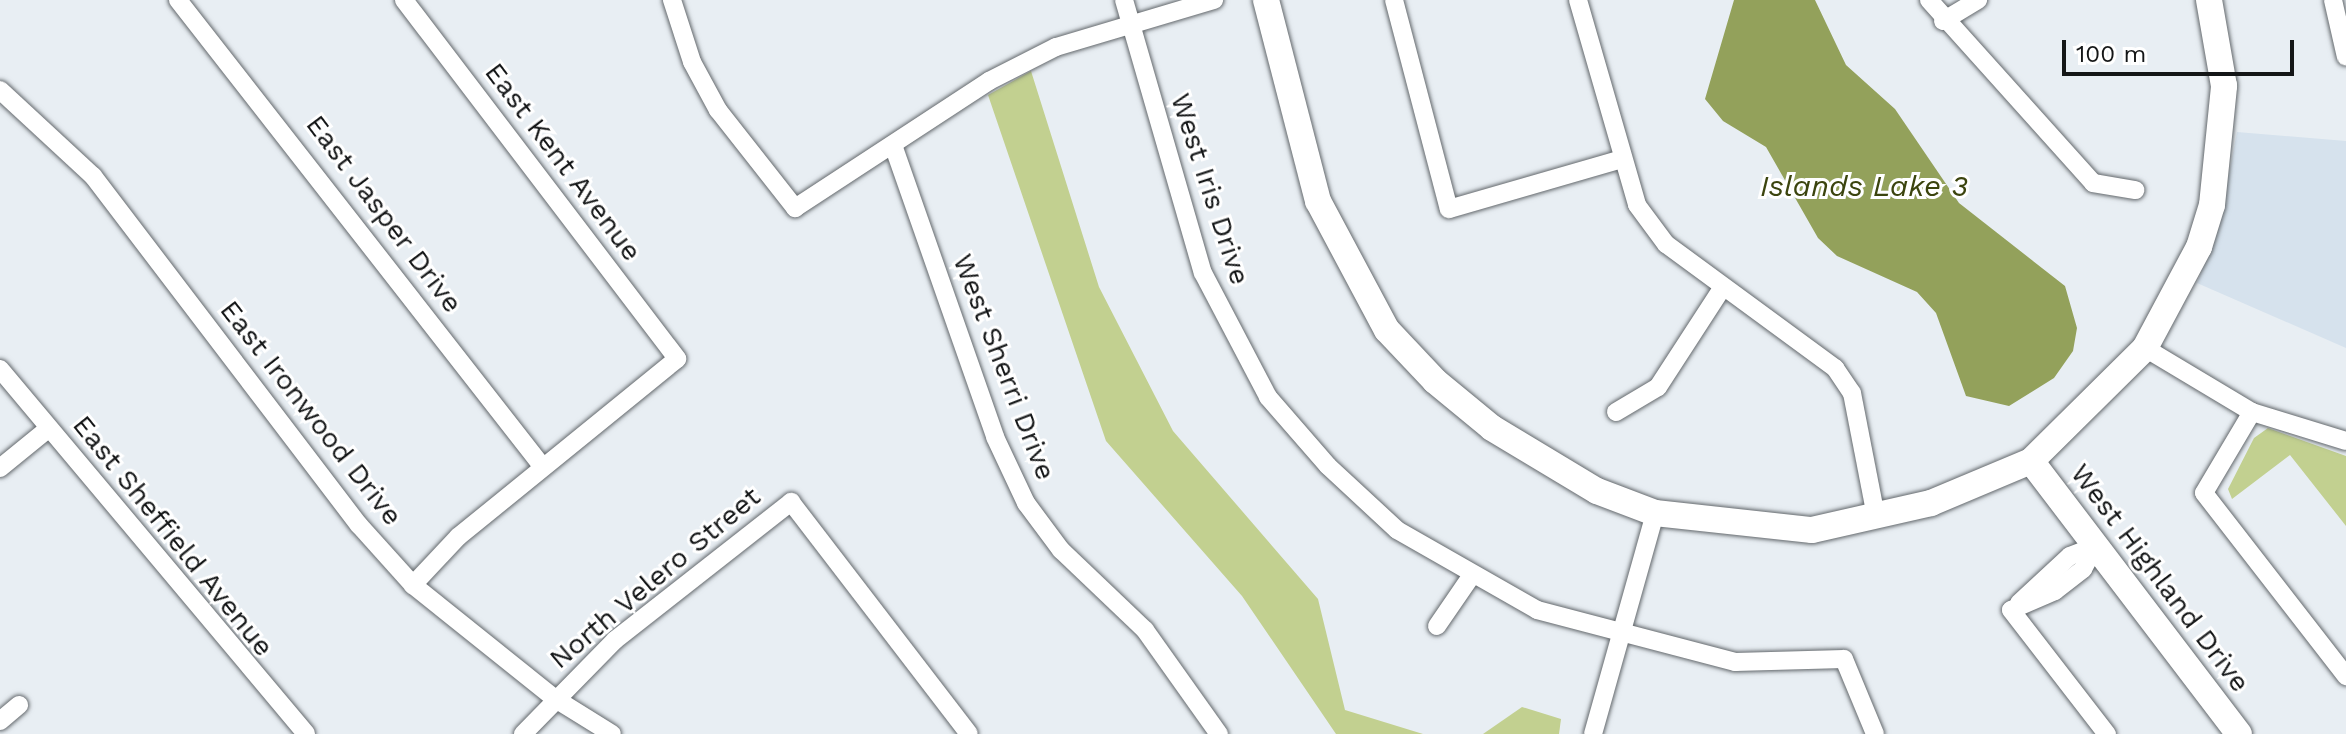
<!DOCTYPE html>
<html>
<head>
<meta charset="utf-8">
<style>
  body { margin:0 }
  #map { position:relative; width:2346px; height:734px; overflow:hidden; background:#e8eef3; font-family:"Work Sans",sans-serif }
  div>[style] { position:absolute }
  .built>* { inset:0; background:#d6e2ed }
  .green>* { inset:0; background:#c2d090 }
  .water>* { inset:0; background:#93a15b }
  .roads { filter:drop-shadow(0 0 2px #63686c) drop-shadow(0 0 2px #63686c) }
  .street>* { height:18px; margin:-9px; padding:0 9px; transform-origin:9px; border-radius:9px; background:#fff }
  .secondary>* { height:26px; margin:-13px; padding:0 13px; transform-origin:13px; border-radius:13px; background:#fff }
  span { translate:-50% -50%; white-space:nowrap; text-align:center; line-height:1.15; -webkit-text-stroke:6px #fff; paint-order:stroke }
  .street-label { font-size:28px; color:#141617 }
  .water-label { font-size:30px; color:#3b440e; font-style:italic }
  .scale { position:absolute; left:2062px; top:40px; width:232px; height:36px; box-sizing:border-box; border:4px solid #141617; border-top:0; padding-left:10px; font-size:24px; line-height:28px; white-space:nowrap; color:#141617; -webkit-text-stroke:6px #fff; paint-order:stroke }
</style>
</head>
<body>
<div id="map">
  <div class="built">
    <i style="clip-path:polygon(2237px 132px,2346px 141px,2346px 348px,2197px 283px,2220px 221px)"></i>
  </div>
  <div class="green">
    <i style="clip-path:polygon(1031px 71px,1099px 287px,1173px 431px,1318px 599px,1345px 710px,1423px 734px,1336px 734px,1242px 596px,1106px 441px,988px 95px)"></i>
    <i style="clip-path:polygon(2268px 428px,2346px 456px,2346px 526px,2290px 455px,2232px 499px,2228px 489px,2254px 438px)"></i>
    <i style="clip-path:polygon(1522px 707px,1561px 719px,1559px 734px,1483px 734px)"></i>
  </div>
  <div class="water">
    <i style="clip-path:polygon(1734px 0,1815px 0,1846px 65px,1895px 109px,1959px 203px,2065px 286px,2077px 328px,2073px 351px,2054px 378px,2009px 406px,1966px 396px,1936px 313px,1917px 292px,1837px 256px,1818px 238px,1766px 147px,1723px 121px,1705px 99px)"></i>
  </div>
  <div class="roads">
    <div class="street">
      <i style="left:178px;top:0;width:591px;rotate:52.01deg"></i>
      <i style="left:404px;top:0;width:451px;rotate:52.7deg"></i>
      <i style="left:677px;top:359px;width:282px;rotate:140.9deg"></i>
      <i style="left:458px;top:537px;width:66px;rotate:133.2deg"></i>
      <i style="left:672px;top:0;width:65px;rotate:72.1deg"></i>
      <i style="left:692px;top:62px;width:55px;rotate:61.6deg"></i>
      <i style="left:718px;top:110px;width:125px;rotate:51.8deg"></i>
      <i style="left:795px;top:208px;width:232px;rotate:-33.2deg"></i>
      <i style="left:989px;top:81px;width:75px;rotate:-26.9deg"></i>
      <i style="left:1056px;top:47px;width:165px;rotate:-16.6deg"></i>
      <i style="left:1124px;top:0;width:284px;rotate:73.9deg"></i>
      <i style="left:1203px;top:273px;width:140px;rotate:62.3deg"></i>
      <i style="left:1268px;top:397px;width:91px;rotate:49deg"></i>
      <i style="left:1328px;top:466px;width:94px;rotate:42.8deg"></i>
      <i style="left:1397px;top:530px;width:161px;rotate:29.7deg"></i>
      <i style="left:1537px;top:610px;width:205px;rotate:14.7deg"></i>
      <i style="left:1735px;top:662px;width:109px;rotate:-1.6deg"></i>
      <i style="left:1844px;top:659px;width:81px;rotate:67.5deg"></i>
      <i style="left:1394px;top:0;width:216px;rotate:75.3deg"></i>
      <i style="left:1449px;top:209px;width:177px;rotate:-16.1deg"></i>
      <i style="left:1578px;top:0;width:213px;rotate:73.9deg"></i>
      <i style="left:1637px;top:205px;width:49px;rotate:53.4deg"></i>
      <i style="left:1666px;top:244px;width:210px;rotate:36.3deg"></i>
      <i style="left:1835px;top:368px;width:30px;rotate:56deg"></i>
      <i style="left:1852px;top:393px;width:126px;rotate:79deg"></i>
      <i style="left:1929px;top:0;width:246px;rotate:48.1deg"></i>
      <i style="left:2093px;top:183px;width:43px;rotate:9.5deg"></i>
      <i style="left:2333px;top:0;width:58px;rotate:77.2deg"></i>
      <i style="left:1943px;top:21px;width:41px;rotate:-31deg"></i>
      <i style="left:0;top:90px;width:127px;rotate:42.8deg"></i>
      <i style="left:93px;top:176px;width:439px;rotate:52.7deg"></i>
      <i style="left:359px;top:525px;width:81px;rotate:48deg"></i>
      <i style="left:413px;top:585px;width:181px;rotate:38.7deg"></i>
      <i style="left:554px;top:698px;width:68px;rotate:31.8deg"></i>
      <i style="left:893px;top:145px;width:309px;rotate:70.7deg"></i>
      <i style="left:995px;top:437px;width:73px;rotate:64.8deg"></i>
      <i style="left:1026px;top:503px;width:59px;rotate:53.3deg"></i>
      <i style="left:1061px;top:550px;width:116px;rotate:43.6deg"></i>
      <i style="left:1145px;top:630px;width:128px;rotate:54.6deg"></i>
      <i style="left:2145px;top:348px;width:125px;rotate:30.9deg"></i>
      <i style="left:2252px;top:412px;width:98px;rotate:17.1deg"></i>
      <i style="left:0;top:369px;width:476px;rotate:50deg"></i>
      <i style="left:1616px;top:412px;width:49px;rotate:-30.8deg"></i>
      <i style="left:1658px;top:387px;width:119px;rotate:-57deg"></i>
      <i style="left:2252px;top:412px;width:94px;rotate:120.7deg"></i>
      <i style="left:2204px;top:493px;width:232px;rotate:52.2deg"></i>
      <i style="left:0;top:468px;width:63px;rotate:-39.2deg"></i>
      <i style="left:2019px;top:603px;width:69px;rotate:-42.7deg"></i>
      <i style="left:2070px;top:556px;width:28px;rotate:-21deg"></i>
      <i style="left:2011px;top:610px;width:157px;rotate:52.3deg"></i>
      <i style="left:2011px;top:610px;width:48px;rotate:-23.4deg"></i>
      <i style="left:2055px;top:591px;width:36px;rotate:-38deg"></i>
      <i style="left:2083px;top:569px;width:26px;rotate:-61deg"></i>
      <i style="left:1437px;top:626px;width:58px;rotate:-55.5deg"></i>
      <i style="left:0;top:721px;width:25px;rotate:-40deg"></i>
      <i style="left:523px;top:734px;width:132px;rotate:-45.6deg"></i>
      <i style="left:615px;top:640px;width:224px;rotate:-38.1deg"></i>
      <i style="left:791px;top:502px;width:292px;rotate:52.5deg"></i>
      <i style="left:1593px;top:734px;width:230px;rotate:-74.3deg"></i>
    </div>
    <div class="secondary">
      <i style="left:1266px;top:0;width:208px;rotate:75.5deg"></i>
      <i style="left:1318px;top:201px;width:146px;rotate:61.9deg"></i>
      <i style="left:1387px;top:330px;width:70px;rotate:46.7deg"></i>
      <i style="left:1435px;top:381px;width:74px;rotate:39.5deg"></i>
      <i style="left:1492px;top:428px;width:122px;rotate:31deg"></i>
      <i style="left:1597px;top:491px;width:62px;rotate:20.8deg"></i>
      <i style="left:1655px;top:513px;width:158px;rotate:6.2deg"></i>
      <i style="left:1812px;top:530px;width:122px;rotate:-12.8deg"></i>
      <i style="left:1931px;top:503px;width:108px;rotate:-22.8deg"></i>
      <i style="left:2031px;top:461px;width:161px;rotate:-44.7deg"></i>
      <i style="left:2145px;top:348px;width:115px;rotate:-61.9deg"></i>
      <i style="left:2199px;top:247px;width:44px;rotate:-72.8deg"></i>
      <i style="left:2212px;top:205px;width:120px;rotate:-84.2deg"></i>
      <i style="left:2224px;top:86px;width:87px;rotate:-99.9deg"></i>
      <i style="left:2031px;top:461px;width:343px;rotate:52.7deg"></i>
    </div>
  </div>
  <div class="street-label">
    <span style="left:563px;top:162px;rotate:53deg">East Kent Avenue</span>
    <span style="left:1210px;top:189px;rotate:72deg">West Iris Drive</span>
    <span style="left:384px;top:214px;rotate:53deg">East Jasper Drive</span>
    <span style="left:1004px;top:367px;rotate:69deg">West Sherri Drive</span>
    <span style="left:311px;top:413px;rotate:52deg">East Ironwood Drive</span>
    <span style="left:173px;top:536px;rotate:51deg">East Sheffield Avenue</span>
    <span style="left:655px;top:578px;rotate:-40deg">North Velero Street</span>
    <span style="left:2160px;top:578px;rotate:53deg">West Highland Drive</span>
  </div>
  <div class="water-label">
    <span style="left:1864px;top:186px">Islands Lake 3</span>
  </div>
  <div class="scale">100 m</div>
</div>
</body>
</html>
